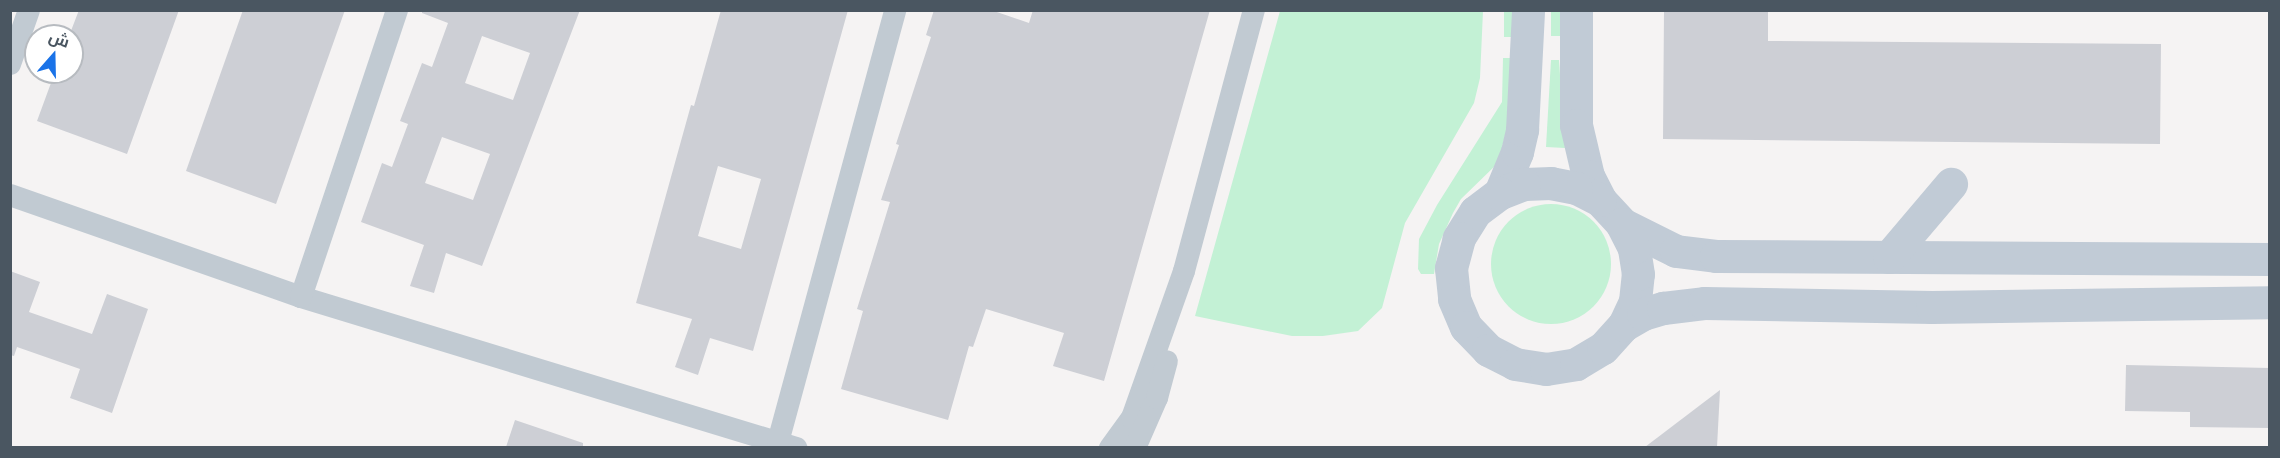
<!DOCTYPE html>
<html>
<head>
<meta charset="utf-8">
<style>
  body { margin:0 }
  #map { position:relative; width:2280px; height:458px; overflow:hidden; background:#f5f3f3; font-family:Manrope,Cairo,sans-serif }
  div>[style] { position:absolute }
  .green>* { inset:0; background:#c3f1d5; transform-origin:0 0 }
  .round { border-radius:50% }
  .building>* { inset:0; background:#cdcfd5 }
  .street>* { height:22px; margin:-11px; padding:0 11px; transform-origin:11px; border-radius:11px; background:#c1cad2 }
  .secondary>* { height:33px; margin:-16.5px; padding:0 16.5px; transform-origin:16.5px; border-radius:16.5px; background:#c1cbd6 }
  span { translate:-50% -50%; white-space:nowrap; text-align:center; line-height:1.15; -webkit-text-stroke:6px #fff; paint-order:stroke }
  .frame { position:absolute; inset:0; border:12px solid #4a5661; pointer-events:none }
  .north { position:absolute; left:24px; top:24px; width:60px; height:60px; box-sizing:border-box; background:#fff; border:2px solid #b7bbc0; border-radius:50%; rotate:20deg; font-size:16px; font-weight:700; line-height:24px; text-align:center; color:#4a5661 }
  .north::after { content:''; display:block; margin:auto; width:21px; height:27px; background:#1a73e8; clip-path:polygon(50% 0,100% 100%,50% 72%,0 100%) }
</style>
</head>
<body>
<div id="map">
  <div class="green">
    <i style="clip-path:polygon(1280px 11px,1483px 11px,1480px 78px,1474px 103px,1405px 223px,1382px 308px,1358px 331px,1323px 336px,1292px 336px,1195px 316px)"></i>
    <i style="left:1504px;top:11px;width:11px;height:26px"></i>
    <i style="left:1551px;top:11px;width:10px;height:25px"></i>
    <i style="clip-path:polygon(1503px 58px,1513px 58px,1513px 105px,1498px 163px,1461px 199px,1453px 213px,1439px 244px,1434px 274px,1421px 274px,1418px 269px,1419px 239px,1437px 205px,1502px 102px)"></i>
    <i style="clip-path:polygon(1551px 60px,1559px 60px,1565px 148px,1546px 147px)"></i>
    <i class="round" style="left:1491px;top:204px;width:120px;height:120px"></i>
  </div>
  <div class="building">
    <i style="clip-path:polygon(79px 10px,179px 10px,127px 154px,37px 121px,55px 72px,72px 72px,72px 36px,69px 36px)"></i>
    <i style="clip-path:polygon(243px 10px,345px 10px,276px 204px,186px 171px)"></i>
    <i style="clip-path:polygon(evenodd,422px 10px,580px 10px,482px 266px,446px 253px,434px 293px,410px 286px,424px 245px,361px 222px,382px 163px,392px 167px,408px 124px,400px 121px,422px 63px,432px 67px,448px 23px,422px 13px,422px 10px,482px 36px,530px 53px,513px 100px,465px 83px,482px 36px,422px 10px,442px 137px,490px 154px,473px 200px,425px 183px,442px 137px)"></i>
    <i style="clip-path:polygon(evenodd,721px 10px,848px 10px,753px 351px,710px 338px,698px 375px,675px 367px,692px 319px,636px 303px,691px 105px,694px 106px,721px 10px,718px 166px,761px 179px,741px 249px,698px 236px,718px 166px)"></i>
    <i style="clip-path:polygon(934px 10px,991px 10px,1029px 23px,1033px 10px,1210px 10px,1104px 381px,1053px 366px,1064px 333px,986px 309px,973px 347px,969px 346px,948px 420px,841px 389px,863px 311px,857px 309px,890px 202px,881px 200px,899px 145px,896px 144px,931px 37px,926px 35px)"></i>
    <i style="clip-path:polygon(1664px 10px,1768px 10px,1768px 41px,2161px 44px,2160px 144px,1663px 139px)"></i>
    <i style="clip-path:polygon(10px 271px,40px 282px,29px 312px,92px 334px,107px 294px,148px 309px,112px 413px,70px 398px,80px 369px,17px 347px,14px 356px,10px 355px)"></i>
    <i style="clip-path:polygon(2126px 365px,2270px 368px,2270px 428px,2190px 427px,2190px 412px,2125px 411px)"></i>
    <i style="clip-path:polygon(1720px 390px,1717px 447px,1645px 447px)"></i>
    <i style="clip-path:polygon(515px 420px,583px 443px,583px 447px,506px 447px)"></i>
  </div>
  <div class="street">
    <i style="left:10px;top:64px;width:57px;rotate:-70.6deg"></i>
    <i style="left:10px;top:195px;width:308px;rotate:19.3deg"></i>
    <i style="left:301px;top:297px;width:518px;rotate:16.96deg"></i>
    <i style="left:301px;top:297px;width:303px;rotate:-71.5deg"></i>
    <i style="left:778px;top:442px;width:448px;rotate:-74.8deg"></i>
    <i style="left:1110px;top:448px;width:37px;rotate:-54deg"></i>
    <i style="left:1132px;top:418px;width:156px;rotate:-70.5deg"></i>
    <i style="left:1184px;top:271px;width:270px;rotate:-75deg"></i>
    <i style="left:1135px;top:448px;width:55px;rotate:-66.3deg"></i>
    <i style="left:1157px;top:398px;width:38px;rotate:-75deg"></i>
  </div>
  <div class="secondary">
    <i style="left:1576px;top:10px;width:115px;rotate:90deg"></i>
    <i style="left:1576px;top:125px;width:52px;rotate:76.8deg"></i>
    <i style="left:1588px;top:176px;width:27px;rotate:63deg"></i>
    <i style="left:1600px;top:200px;width:33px;rotate:47deg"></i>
    <i style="left:1622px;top:224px;width:60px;rotate:26.6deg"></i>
    <i style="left:1676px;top:251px;width:40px;rotate:7.1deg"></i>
    <i style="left:1716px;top:256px;width:554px;rotate:0.31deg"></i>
    <i style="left:1500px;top:193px;width:44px;rotate:-67.5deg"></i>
    <i style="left:1517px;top:152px;width:23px;rotate:-77deg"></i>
    <i style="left:1522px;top:130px;width:120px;rotate:-87.1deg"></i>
    <i style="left:1600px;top:200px;width:27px;rotate:-153deg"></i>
    <i style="left:1576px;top:188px;width:25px;rotate:-169deg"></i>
    <i style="left:1551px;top:183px;width:27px;rotate:178deg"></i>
    <i style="left:1524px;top:184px;width:26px;rotate:159deg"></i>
    <i style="left:1500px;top:193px;width:31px;rotate:143deg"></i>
    <i style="left:1475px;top:212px;width:31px;rotate:122deg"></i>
    <i style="left:1459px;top:238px;width:31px;rotate:105deg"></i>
    <i style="left:1451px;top:268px;width:31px;rotate:84deg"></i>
    <i style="left:1454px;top:299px;width:30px;rotate:67deg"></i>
    <i style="left:1466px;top:327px;width:32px;rotate:46deg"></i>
    <i style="left:1488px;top:350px;width:30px;rotate:27deg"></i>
    <i style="left:1515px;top:364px;width:31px;rotate:9deg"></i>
    <i style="left:1546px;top:369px;width:30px;rotate:-9deg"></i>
    <i style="left:1576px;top:364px;width:31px;rotate:-31deg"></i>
    <i style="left:1603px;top:348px;width:31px;rotate:-48deg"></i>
    <i style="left:1624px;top:325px;width:26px;rotate:-65deg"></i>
    <i style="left:1635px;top:301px;width:27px;rotate:-84deg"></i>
    <i style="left:1638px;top:274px;width:26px;rotate:-99deg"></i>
    <i style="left:1634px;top:248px;width:27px;rotate:-117deg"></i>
    <i style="left:1889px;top:257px;width:96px;rotate:-49.7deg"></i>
    <i style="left:1624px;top:325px;width:22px;rotate:-30deg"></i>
    <i style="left:1643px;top:314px;width:21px;rotate:-17deg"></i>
    <i style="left:1663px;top:308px;width:41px;rotate:-7deg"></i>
    <i style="left:1704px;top:303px;width:228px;rotate:1deg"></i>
    <i style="left:1932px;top:307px;width:338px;rotate:-0.8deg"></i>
  </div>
  <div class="frame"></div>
  <div class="north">ش</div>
</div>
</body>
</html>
